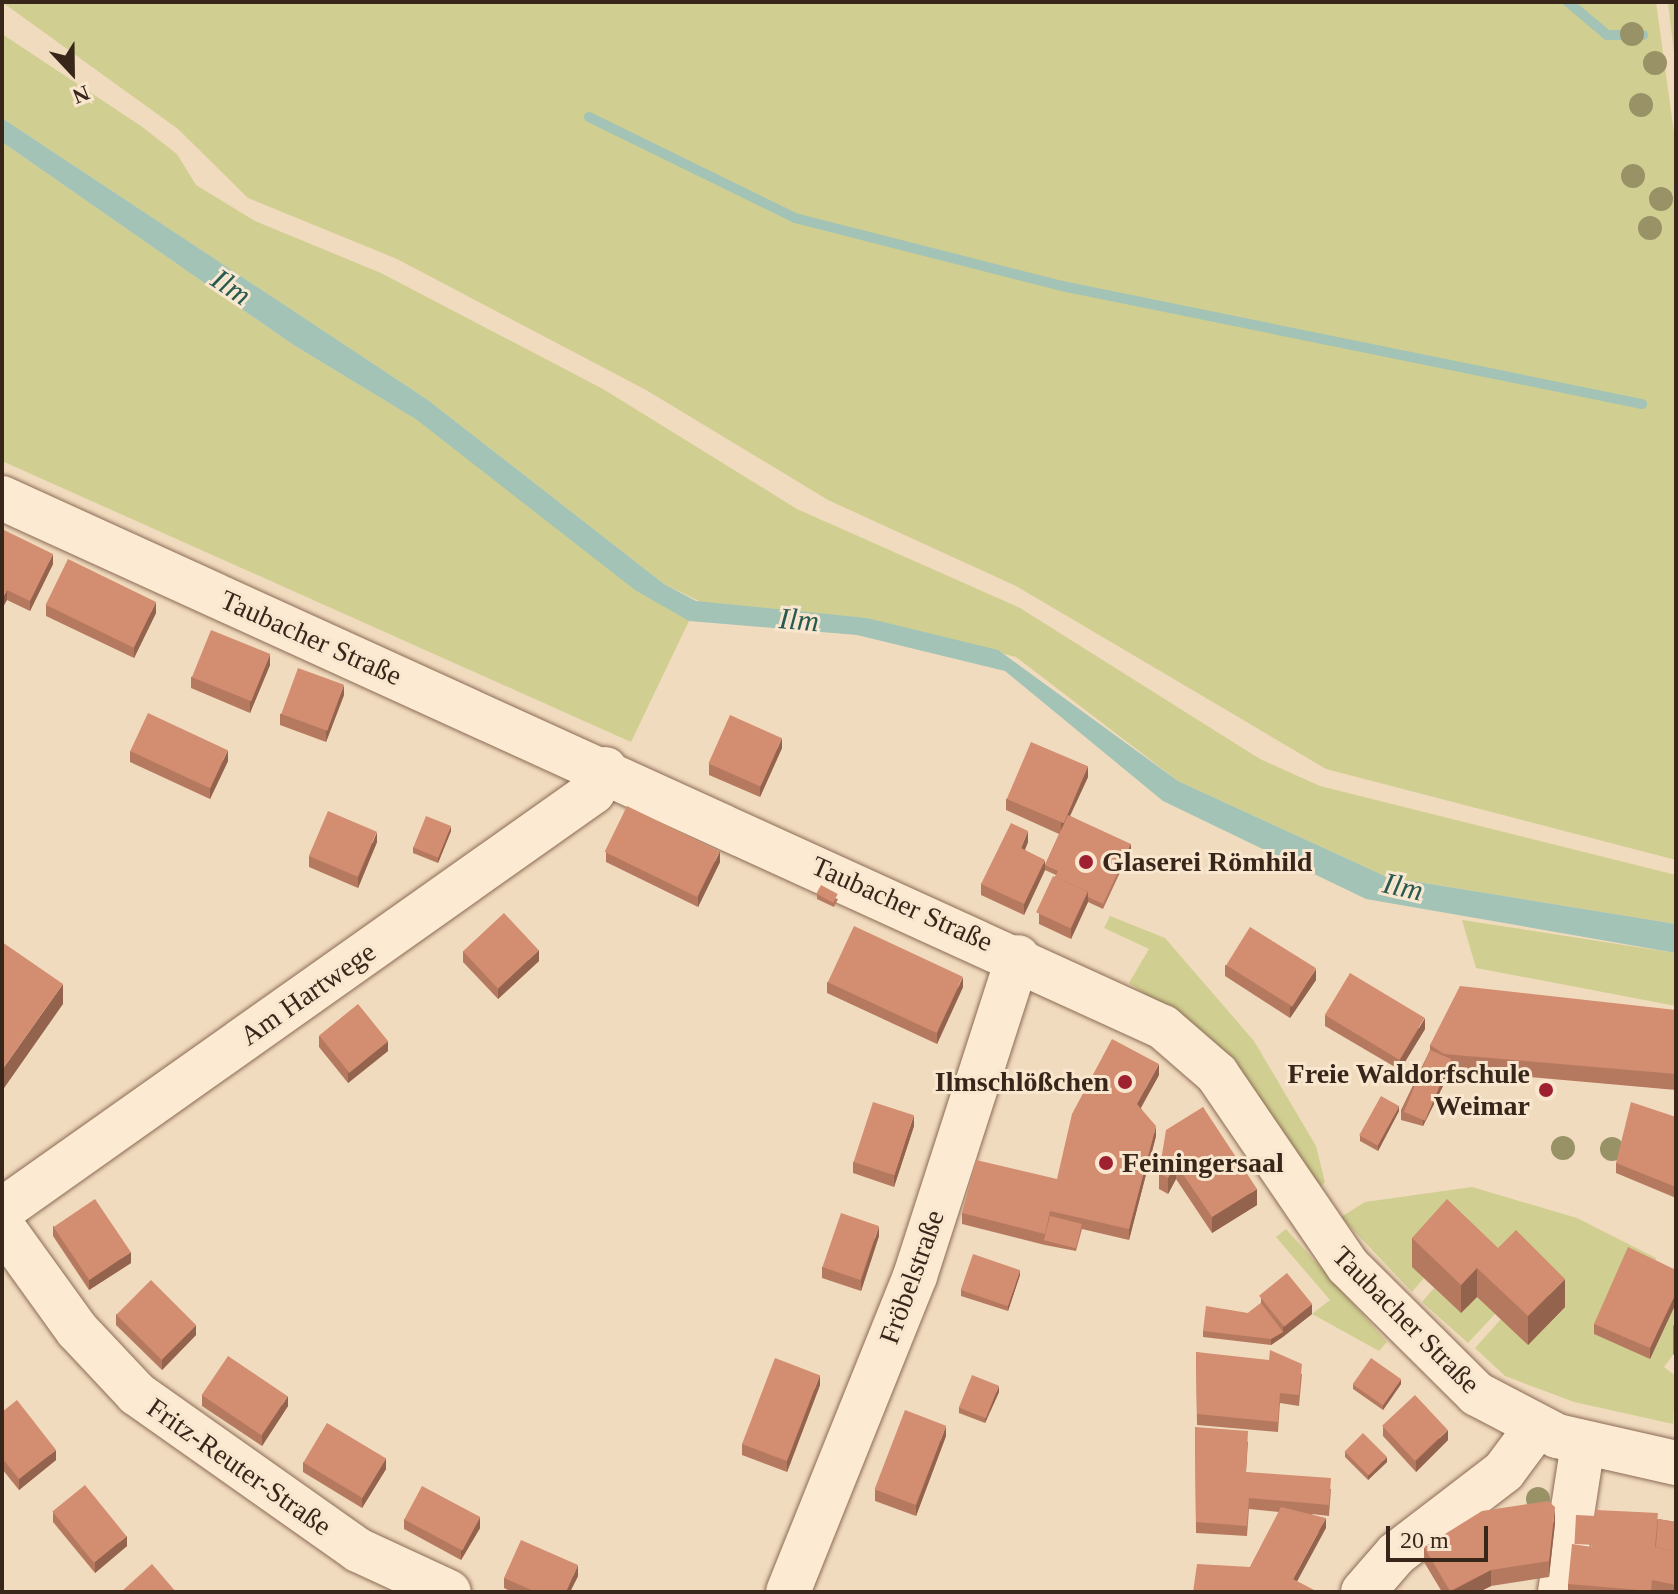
<!DOCTYPE html>
<html>
<head>
<meta charset="utf-8">
<style>
  body { margin:0 }
  #map { position:relative; width:1678px; height:1594px; overflow:hidden; background:#f1dbbe; font-family:"Times New Roman",serif }
  div>[style] { position:absolute }
  .green>* { inset:0; background:#d0cf91 }
  .water>* { inset:0; background:#a2c3b5 }
  .stream>* { height:10px; margin:-5px; padding:0 5px; transform-origin:5px; border-radius:5px; background:#a2c3b5 }
  .roads { filter:drop-shadow(0 0 2px #8b6b55) drop-shadow(0 0 2px #8b6b55) }
  .minor>* { height:44px; margin:-22px; padding:0 22px; transform-origin:22px; border-radius:22px; background:#fcead2 }
  .trees>* { width:24px; height:24px; margin:-12px; border-radius:50%; background:#999267 }
  .wall>* { inset:0; background:#b57960 }
  .shaded-wall>* { inset:0; background:#94634e; transform-origin:0 0 }
  .building>* { inset:0; background:#d38d70; transform-origin:0 0 }
  .dots>* { width:22px; height:22px; translate:-50% -50%; box-sizing:border-box; border:4px solid #f8e7ce; border-radius:50% }
  span { translate:-50% -50%; white-space:nowrap; text-align:center; line-height:1.15; -webkit-text-stroke:6px #f8e7ce; paint-order:stroke }
  .street-label { font-size:28px; color:#39261b }
  .poi-label { font-size:28px; color:#39261b; font-weight:700 }
  .left { translate:0 -50%; text-align:left }
  .right { translate:-100% -50%; text-align:right }
  .water-label { font-size:30px; color:#295a51; font-style:italic }
  .frame { position:absolute; inset:0; border:4px solid #39261b; pointer-events:none }
  .north { position:absolute; left:32px; top:32px; width:80px; height:80px; -webkit-text-stroke:6px #f8e7ce; paint-order:stroke; rotate:158deg; font-size:22px; font-weight:700; line-height:32px; text-align:center; color:#39261b }
  .north::after { content:''; display:block; margin:auto; width:28px; height:36px; background:#39261b; clip-path:polygon(50% 0,100% 100%,50% 72%,0 100%) }
  .scale { position:absolute; left:1386px; top:1526px; width:102px; height:36px; box-sizing:border-box; border:4px solid #39261b; border-top:0; padding-left:10px; font-size:24px; line-height:28px; white-space:nowrap; color:#39261b; -webkit-text-stroke:6px #f8e7ce; paint-order:stroke }
</style>
</head>
<body>
<div id="map">
  <div class="green">
    <i style="clip-path:polygon(2px 2px,1656px 2px,1676px 147px,1676px 860px,1326px 769px,1016px 586px,828px 500px,646px 390px,397px 259px,248px 198px,178px 129px)"></i>
    <i style="clip-path:polygon(1668px 2px,1676px 2px,1676px 70px)"></i>
    <i style="clip-path:polygon(2px 34px,141px 126px,177px 154px,196px 185px,255px 221px,381px 273px,603px 389px,797px 509px,1020px 608px,1260px 759px,1320px 786px,1676px 875px,1676px 924px,1387px 877px,1178px 781px,1016px 657px,867px 618px,707px 605px,664px 584px,428px 400px,2px 118px)"></i>
    <i style="clip-path:polygon(2px 142px,292px 344px,417px 420px,689px 621px,631px 742px,2px 461px)"></i>
    <i style="clip-path:polygon(1110px 916px,1165px 938px,1254px 1041px,1316px 1146px,1325px 1182px,1316px 1191px,1177px 1016px,1129px 983px,1149px 949px,1104px 928px)"></i>
    <i style="clip-path:polygon(1462px 920px,1676px 953px,1676px 1006px,1476px 968px)"></i>
    <i style="clip-path:polygon(1472px 1187px,1577px 1218px,1656px 1258px,1650px 1359px,1676px 1303px,1676px 1351px,1664px 1367px,1676px 1376px,1673px 1424px,1574px 1402px,1505px 1376px,1475px 1348px,1501px 1319px,1529px 1344px,1565px 1307px,1413px 1267px,1424px 1278px,1412px 1292px,1341px 1217px,1365px 1202px)"></i>
    <i style="clip-path:polygon(1286px 1229px,1387px 1342px,1379px 1351px,1312px 1314px,1330px 1300px,1276px 1237px)"></i>
    <i style="clip-path:polygon(1434px 1288px,1461px 1313px,1477px 1297px,1495px 1314px,1468px 1343px,1422px 1302px)"></i>
  </div>
  <div class="water">
    <i style="clip-path:polygon(2px 118px,428px 400px,664px 584px,696px 601px,867px 618px,998px 650px,1178px 781px,1387px 877px,1676px 924px,1676px 953px,1366px 899px,1163px 801px,1005px 671px,857px 635px,689px 621px,635px 590px,417px 420px,292px 344px,2px 142px)"></i>
  </div>
  <div class="stream">
    <i style="left:1568px;top:2px;width:51px;rotate:40.2deg"></i>
    <i style="left:1607px;top:35px;width:36px"></i>
    <i style="left:589px;top:117px;width:229px;rotate:26.1deg"></i>
    <i style="left:795px;top:218px;width:276px;rotate:14.3deg"></i>
    <i style="left:1062px;top:286px;width:592px;rotate:11.5deg"></i>
  </div>
  <div class="roads">
    <div class="minor">
      <i style="left:2px;top:498px;width:1276px;rotate:24.5deg"></i>
      <i style="left:1163px;top:1027px;width:72px;rotate:41deg"></i>
      <i style="left:1217px;top:1074px;width:232px;rotate:55.7deg"></i>
      <i style="left:1348px;top:1266px;width:182px;rotate:44.8deg"></i>
      <i style="left:1477px;top:1394px;width:90px;rotate:27.7deg"></i>
      <i style="left:1557px;top:1436px;width:122px;rotate:12.8deg"></i>
      <i style="left:2px;top:1210px;width:724px;rotate:-35.27deg"></i>
      <i style="left:593px;top:792px;width:26px;rotate:-62deg"></i>
      <i style="left:2px;top:1226px;width:128px;rotate:54.2deg"></i>
      <i style="left:77px;top:1330px;width:88px;rotate:46.8deg"></i>
      <i style="left:137px;top:1394px;width:271px;rotate:35.2deg"></i>
      <i style="left:358px;top:1550px;width:100px;rotate:24.8deg"></i>
      <i style="left:788px;top:1592px;width:341px;rotate:-68.1deg"></i>
      <i style="left:915px;top:1276px;width:335px;rotate:-72.1deg"></i>
      <i style="left:1363px;top:1592px;width:50px;rotate:-49deg"></i>
      <i style="left:1396px;top:1554px;width:136px;rotate:-37.5deg"></i>
      <i style="left:1504px;top:1471px;width:54px;rotate:-53.3deg"></i>
      <i style="left:1560px;top:1592px;width:150px;rotate:-81.2deg"></i>
    </div>
  </div>
  <div class="trees">
    <i style="left:1632px;top:34px"></i>
    <i style="left:1655px;top:63px"></i>
    <i style="left:1641px;top:105px"></i>
    <i style="left:1633px;top:176px"></i>
    <i style="left:1661px;top:199px"></i>
    <i style="left:1650px;top:228px"></i>
    <i style="left:1563px;top:1148px"></i>
    <i style="left:1612px;top:1149px"></i>
    <i style="left:1538px;top:1499px"></i>
  </div>
  <div class="wall">
    <i style="clip-path:polygon(2px 529px,53px 564px,30px 611px,7px 600px)"></i>
    <i style="clip-path:polygon(46px 605px,156px 613px,134px 658px,46px 616px)"></i>
    <i style="clip-path:polygon(270px 665px,250px 713px,191px 688px,191px 677px)"></i>
    <i style="clip-path:polygon(344px 695px,326px 742px,280px 725px,280px 714px)"></i>
    <i style="clip-path:polygon(782px 748px,760px 797px,709px 775px,709px 764px)"></i>
    <i style="clip-path:polygon(130px 751px,228px 761px,210px 799px,130px 762px)"></i>
    <i style="clip-path:polygon(1088px 777px,1070px 816px,1131px 849px,1103px 909px,1088px 902px,1071px 939px,1039px 924px,1039px 914px,1056px 875px,1045px 870px,1024px 915px,981px 895px,981px 884px,1028px 842px,1025px 850px,1045px 865px,1059px 834px,1006px 810px,1006px 799px)"></i>
    <i style="clip-path:polygon(451px 831px,438px 863px,413px 853px,413px 847px)"></i>
    <i style="clip-path:polygon(377px 842px,358px 888px,309px 867px,309px 856px)"></i>
    <i style="clip-path:polygon(606px 852px,720px 862px,698px 907px,606px 862px)"></i>
    <i style="clip-path:polygon(817px 894px,838px 899px,834px 907px,817px 899px)"></i>
    <i style="clip-path:polygon(463px 951px,539px 961px,498px 999px,463px 962px)"></i>
    <i style="clip-path:polygon(1225px 965px,1316px 980px,1290px 1018px,1225px 976px)"></i>
    <i style="clip-path:polygon(827px 982px,963px 987px,937px 1044px,827px 993px)"></i>
    <i style="clip-path:polygon(1676px 1010px,1676px 1090px,1451px 1070px,1423px 1126px,1401px 1120px,1401px 1110px,1430px 1050px,1430px 1045px)"></i>
    <i style="clip-path:polygon(1325px 1015px,1425px 1029px,1400px 1070px,1325px 1026px)"></i>
    <i style="clip-path:polygon(319px 1036px,388px 1051px,348px 1083px,319px 1047px)"></i>
    <i style="clip-path:polygon(1159px 1075px,1141px 1108px,1156px 1136px,1129px 1240px,1082px 1229px,1076px 1251px,1045px 1245px,962px 1224px,962px 1213px,1057px 1179px)"></i>
    <i style="clip-path:polygon(1203px 1107px,1257px 1205px,1212px 1233px,1176px 1179px,1168px 1194px,1159px 1189px,1159px 1173px)"></i>
    <i style="clip-path:polygon(1399px 1111px,1378px 1151px,1360px 1141px,1360px 1136px)"></i>
    <i style="clip-path:polygon(1676px 1117px,1676px 1198px,1616px 1173px,1616px 1163px)"></i>
    <i style="clip-path:polygon(914px 1126px,894px 1187px,853px 1173px,853px 1162px)"></i>
    <i style="clip-path:polygon(53px 1226px,131px 1263px,89px 1290px,53px 1236px)"></i>
    <i style="clip-path:polygon(879px 1236px,861px 1291px,822px 1278px,822px 1267px)"></i>
    <i style="clip-path:polygon(1412px 1238px,1498px 1248px,1565px 1307px,1528px 1345px,1477px 1297px,1461px 1313px,1412px 1267px)"></i>
    <i style="clip-path:polygon(1676px 1270px,1676px 1303px,1650px 1359px,1594px 1334px,1594px 1324px)"></i>
    <i style="clip-path:polygon(1020px 1275px,1008px 1311px,961px 1296px,961px 1290px)"></i>
    <i style="clip-path:polygon(1261px 1298px,1312px 1314px,1271px 1345px,1203px 1337px,1203px 1331px,1248px 1313px,1261px 1303px)"></i>
    <i style="clip-path:polygon(116px 1314px,196px 1335px,162px 1370px,116px 1325px)"></i>
    <i style="clip-path:polygon(1676px 1323px,1676px 1357px,1673px 1354px,1673px 1326px)"></i>
    <i style="clip-path:polygon(1196px 1352px,1302px 1374px,1299px 1406px,1280px 1403px,1278px 1432px,1197px 1425px)"></i>
    <i style="clip-path:polygon(1353px 1384px,1401px 1384px,1383px 1410px,1353px 1389px)"></i>
    <i style="clip-path:polygon(820px 1385px,787px 1472px,742px 1455px,742px 1444px)"></i>
    <i style="clip-path:polygon(999px 1392px,985px 1423px,959px 1413px,959px 1407px)"></i>
    <i style="clip-path:polygon(202px 1395px,288px 1406px,262px 1446px,202px 1406px)"></i>
    <i style="clip-path:polygon(2px 1412px,56px 1460px,19px 1490px,2px 1469px)"></i>
    <i style="clip-path:polygon(1383px 1426px,1448px 1440px,1416px 1472px,1383px 1436px)"></i>
    <i style="clip-path:polygon(1195px 1427px,1248px 1442px,1246px 1472px,1331px 1489px,1329px 1516px,1312px 1514px,1326px 1528px,1250px 1567px,1279px 1512px,1249px 1509px,1247px 1536px,1196px 1533px)"></i>
    <i style="clip-path:polygon(946px 1436px,916px 1516px,875px 1501px,875px 1490px)"></i>
    <i style="clip-path:polygon(1345px 1452px,1387px 1462px,1368px 1480px,1345px 1457px)"></i>
    <i style="clip-path:polygon(303px 1462px,386px 1469px,362px 1508px,303px 1472px)"></i>
    <i style="clip-path:polygon(53px 1512px,127px 1546px,95px 1573px,53px 1522px)"></i>
    <i style="clip-path:polygon(404px 1519px,480px 1528px,461px 1560px,404px 1529px)"></i>
    <i style="clip-path:polygon(1658px 1519px,1676px 1522px,1676px 1592px,1659px 1592px,1652px 1590px,1652px 1592px,1568px 1592px,1568px 1584px)"></i>
    <i style="clip-path:polygon(1555px 1523px,1549px 1577px,1491px 1586px,1479px 1592px,1442px 1592px,1424px 1562px,1424px 1547px)"></i>
    <i style="clip-path:polygon(578px 1576px,570px 1592px,512px 1592px,504px 1588px,504px 1578px)"></i>
  </div>
  <div class="shaded-wall">
    <i style="clip-path:polygon(53px 554px,53px 564px,30px 611px,30px 601px)"></i>
    <i style="clip-path:polygon(7px 590px,7px 600px,2px 609px,2px 599px)"></i>
    <i style="clip-path:polygon(156px 602px,156px 613px,134px 658px,134px 647px)"></i>
    <i style="clip-path:polygon(270px 654px,270px 665px,250px 713px,250px 702px)"></i>
    <i style="clip-path:polygon(344px 685px,344px 695px,326px 742px,326px 731px)"></i>
    <i style="clip-path:polygon(782px 738px,782px 748px,760px 797px,760px 787px)"></i>
    <i style="clip-path:polygon(228px 750px,228px 761px,210px 799px,210px 789px)"></i>
    <i style="clip-path:polygon(1088px 766px,1088px 777px,1061px 835px,1061px 824px)"></i>
    <i style="clip-path:polygon(451px 826px,451px 831px,438px 863px,438px 857px)"></i>
    <i style="clip-path:polygon(1028px 831px,1028px 842px,1021px 858px,1021px 848px)"></i>
    <i style="clip-path:polygon(377px 832px,377px 842px,358px 888px,358px 878px)"></i>
    <i style="left:1131px;top:844px;width:5px;height:66px;rotate:90deg"></i>
    <i style="clip-path:polygon(720px 851px,720px 862px,698px 907px,698px 896px)"></i>
    <i style="clip-path:polygon(1045px 860px,1045px 870px,1024px 915px,1024px 904px)"></i>
    <i style="clip-path:polygon(1088px 892px,1088px 902px,1071px 939px,1071px 929px)"></i>
    <i style="clip-path:polygon(539px 950px,539px 961px,498px 999px,498px 989px)"></i>
    <i style="clip-path:polygon(1316px 969px,1316px 980px,1290px 1018px,1290px 1008px)"></i>
    <i style="clip-path:polygon(963px 977px,963px 987px,937px 1044px,937px 1033px)"></i>
    <i style="clip-path:polygon(63px 984px,63px 1004px,2px 1091px,2px 1070px)"></i>
    <i style="clip-path:polygon(1425px 1018px,1425px 1029px,1400px 1070px,1400px 1060px)"></i>
    <i style="clip-path:polygon(388px 1041px,388px 1051px,348px 1083px,348px 1073px)"></i>
    <i style="clip-path:polygon(1451px 1059px,1451px 1070px,1423px 1126px,1423px 1115px)"></i>
    <i style="clip-path:polygon(1159px 1064px,1159px 1075px,1137px 1114px,1137px 1104px)"></i>
    <i style="clip-path:polygon(1399px 1106px,1399px 1111px,1378px 1151px,1378px 1146px)"></i>
    <i style="clip-path:polygon(914px 1115px,914px 1126px,894px 1187px,894px 1176px)"></i>
    <i style="clip-path:polygon(1156px 1126px,1156px 1136px,1129px 1240px,1129px 1229px)"></i>
    <i style="clip-path:polygon(1176px 1164px,1176px 1179px,1168px 1194px,1168px 1178px)"></i>
    <i style="clip-path:polygon(1257px 1189px,1257px 1205px,1212px 1233px,1212px 1217px)"></i>
    <i style="clip-path:polygon(879px 1226px,879px 1236px,861px 1291px,861px 1281px)"></i>
    <i style="clip-path:polygon(131px 1252px,131px 1263px,89px 1290px,89px 1280px)"></i>
    <i style="clip-path:polygon(1477px 1268px,1477px 1297px,1461px 1313px,1461px 1285px)"></i>
    <i style="clip-path:polygon(1020px 1270px,1020px 1275px,1008px 1311px,1008px 1306px)"></i>
    <i style="clip-path:polygon(1565px 1279px,1565px 1307px,1528px 1345px,1528px 1316px)"></i>
    <i style="clip-path:polygon(1676px 1293px,1676px 1303px,1650px 1359px,1650px 1348px)"></i>
    <i style="clip-path:polygon(1312px 1304px,1312px 1314px,1283px 1337px,1283px 1326px)"></i>
    <i style="clip-path:polygon(196px 1325px,196px 1335px,162px 1370px,162px 1359px)"></i>
    <i style="clip-path:polygon(1283px 1332px,1283px 1337px,1271px 1345px,1271px 1339px)"></i>
    <i style="clip-path:polygon(820px 1375px,820px 1385px,787px 1472px,787px 1461px)"></i>
    <i style="clip-path:polygon(1401px 1379px,1401px 1384px,1383px 1410px,1383px 1405px)"></i>
    <i style="clip-path:polygon(999px 1386px,999px 1392px,985px 1423px,985px 1418px)"></i>
    <i style="clip-path:polygon(288px 1396px,288px 1406px,262px 1446px,262px 1435px)"></i>
    <i style="clip-path:polygon(946px 1426px,946px 1436px,916px 1516px,916px 1506px)"></i>
    <i style="clip-path:polygon(1448px 1430px,1448px 1440px,1416px 1472px,1416px 1461px)"></i>
    <i style="clip-path:polygon(56px 1450px,56px 1460px,19px 1490px,19px 1479px)"></i>
    <i style="clip-path:polygon(1387px 1457px,1387px 1462px,1368px 1480px,1368px 1475px)"></i>
    <i style="clip-path:polygon(386px 1458px,386px 1469px,362px 1508px,362px 1497px)"></i>
    <i style="clip-path:polygon(1555px 1507px,1555px 1523px,1549px 1577px,1549px 1561px)"></i>
    <i style="clip-path:polygon(480px 1517px,480px 1528px,461px 1560px,461px 1550px)"></i>
    <i style="clip-path:polygon(1326px 1518px,1326px 1528px,1293px 1589px,1293px 1579px)"></i>
    <i style="clip-path:polygon(127px 1536px,127px 1546px,95px 1573px,95px 1562px)"></i>
    <i style="clip-path:polygon(578px 1565px,578px 1576px,570px 1592px,566px 1592px)"></i>
    <i style="clip-path:polygon(1491px 1570px,1491px 1586px,1479px 1592px,1450px 1592px)"></i>
  </div>
  <div class="building">
    <i style="clip-path:polygon(2px 529px,53px 554px,30px 601px,7px 590px,2px 599px)"></i>
    <i style="left:68px;top:559px;width:98px;height:51px;rotate:26deg"></i>
    <i style="left:211px;top:630px;width:64px;height:51px;rotate:22deg"></i>
    <i style="left:298px;top:668px;width:49px;height:49px;rotate:20deg"></i>
    <i style="left:148px;top:713px;width:88px;height:42px;rotate:25deg"></i>
    <i style="left:730px;top:715px;width:57px;height:53px;rotate:24deg"></i>
    <i style="left:1031px;top:742px;width:62px;height:62px;rotate:23deg"></i>
    <i style="left:627px;top:806px;width:103px;height:51px;rotate:26deg"></i>
    <i style="left:328px;top:811px;width:53px;height:49px;rotate:23deg"></i>
    <i style="clip-path:polygon(1068px 815px,1131px 844px,1103px 904px,1088px 897px,1088px 892px,1055px 877px,1058px 871px,1045px 865px)"></i>
    <i style="left:426px;top:816px;width:27px;height:34px;rotate:22deg"></i>
    <i style="clip-path:polygon(1011px 823px,1028px 831px,1021px 848px,1045px 860px,1024px 904px,981px 884px)"></i>
    <i style="left:1053px;top:876px;width:38px;height:40px;rotate:25deg"></i>
    <i style="left:821px;top:885px;width:19px;height:10px;rotate:28deg"></i>
    <i style="left:504px;top:913px;width:51px;height:56px;rotate:47deg"></i>
    <i style="left:854px;top:926px;width:120px;height:62px;rotate:25deg"></i>
    <i style="left:1250px;top:927px;width:78px;height:45px;rotate:32deg"></i>
    <i style="clip-path:polygon(2px 942px,63px 984px,2px 1070px)"></i>
    <i style="left:1350px;top:973px;width:87px;height:49px;rotate:31deg"></i>
    <i style="clip-path:polygon(1460px 986px,1676px 1010px,1676px 1074px,1444px 1054px,1430px 1045px)"></i>
    <i style="left:358px;top:1004px;width:48px;height:50px;rotate:51deg"></i>
    <i style="clip-path:polygon(1112px 1039px,1159px 1064px,1137px 1104px,1156px 1126px,1129px 1229px,1050px 1211px,1045px 1234px,962px 1213px,976px 1160px,1057px 1179px,1072px 1114px)"></i>
    <i style="left:1430px;top:1050px;width:23px;height:67px;rotate:23deg"></i>
    <i style="left:1381px;top:1096px;width:21px;height:45px;rotate:29deg"></i>
    <i style="left:873px;top:1102px;width:43px;height:63px;rotate:18deg"></i>
    <i style="clip-path:polygon(1631px 1102px,1676px 1117px,1676px 1187px,1616px 1163px)"></i>
    <i style="clip-path:polygon(1203px 1107px,1257px 1189px,1212px 1217px,1176px 1164px,1168px 1178px,1159px 1173px,1166px 1130px)"></i>
    <i style="left:95px;top:1199px;width:64px;height:50px;rotate:56deg"></i>
    <i style="clip-path:polygon(1447px 1199px,1498px 1248px,1516px 1230px,1565px 1279px,1528px 1316px,1477px 1268px,1461px 1285px,1412px 1238px)"></i>
    <i style="left:841px;top:1213px;width:40px;height:57px;rotate:19deg"></i>
    <i style="left:1050px;top:1216px;width:33px;height:25px;rotate:14deg"></i>
    <i style="clip-path:polygon(1628px 1247px,1676px 1270px,1676px 1293px,1650px 1348px,1594px 1324px)"></i>
    <i style="left:973px;top:1254px;width:50px;height:38px;rotate:19deg"></i>
    <i style="left:1287px;top:1273px;width:40px;height:36px;rotate:51deg"></i>
    <i style="left:151px;top:1280px;width:64px;height:49px;rotate:45deg"></i>
    <i style="clip-path:polygon(1261px 1303px,1283px 1332px,1271px 1339px,1203px 1331px,1206px 1306px,1248px 1313px)"></i>
    <i style="clip-path:polygon(1270px 1350px,1302px 1364px,1299px 1395px,1280px 1393px,1278px 1422px,1197px 1414px,1196px 1352px,1269px 1360px)"></i>
    <i style="left:228px;top:1356px;width:72px;height:47px;rotate:34deg"></i>
    <i style="left:775px;top:1358px;width:48px;height:92px;rotate:21deg"></i>
    <i style="left:1371px;top:1358px;width:37px;height:32px;rotate:35deg"></i>
    <i style="left:972px;top:1375px;width:29px;height:35px;rotate:22deg"></i>
    <i style="left:1415px;top:1395px;width:48px;height:45px;rotate:47deg"></i>
    <i style="clip-path:polygon(17px 1400px,56px 1450px,19px 1479px,2px 1458px,2px 1412px)"></i>
    <i style="left:905px;top:1410px;width:44px;height:85px;rotate:21deg"></i>
    <i style="left:327px;top:1423px;width:69px;height:46px;rotate:31deg"></i>
    <i style="clip-path:polygon(1195px 1427px,1248px 1431px,1246px 1472px,1331px 1478px,1329px 1505px,1249px 1498px,1247px 1526px,1196px 1522px)"></i>
    <i style="left:1363px;top:1433px;width:34px;height:26px;rotate:45deg"></i>
    <i style="left:85px;top:1485px;width:66px;height:42px;rotate:51deg"></i>
    <i style="left:422px;top:1486px;width:66px;height:38px;rotate:28deg"></i>
    <i style="clip-path:polygon(1548px 1501px,1555px 1507px,1549px 1561px,1491px 1570px,1450px 1591px,1424px 1547px,1482px 1511px)"></i>
    <i style="clip-path:polygon(1281px 1507px,1326px 1518px,1293px 1579px,1318px 1592px,1193px 1592px,1197px 1564px,1250px 1567px)"></i>
    <i style="clip-path:polygon(1596px 1510px,1658px 1513px,1655px 1547px,1676px 1552px,1676px 1585px,1652px 1580px,1651px 1591px,1568px 1584px,1572px 1544px,1592px 1547px)"></i>
    <i style="left:1576px;top:1515px;width:20px;height:29px;rotate:3deg"></i>
    <i style="clip-path:polygon(1658px 1519px,1676px 1522px,1676px 1552px,1656px 1547px)"></i>
    <i style="clip-path:polygon(521px 1540px,578px 1565px,566px 1592px,536px 1592px,504px 1578px)"></i>
    <i style="clip-path:polygon(152px 1564px,176px 1592px,121px 1592px)"></i>
  </div>
  <div class="dots">
    <i style="left:1086px;top:862px;background:#9f2031"></i>
    <i style="left:1125px;top:1082px;background:#9f2031"></i>
    <i style="left:1546px;top:1090px;background:#9f2031"></i>
    <i style="left:1106px;top:1163px;background:#9f2031"></i>
  </div>
  <div class="street-label">
    <span style="left:311px;top:638px;rotate:24deg">Taubacher Straße</span>
    <span style="left:902px;top:904px;rotate:24deg">Taubacher Straße</span>
    <span style="left:308px;top:994px;rotate:-35deg">Am Hartwege</span>
    <span style="left:912px;top:1277px;rotate:-70deg">Fröbelstraße</span>
    <span style="left:1406px;top:1320px;rotate:45deg">Taubacher Straße</span>
    <span style="left:239px;top:1467px;rotate:35deg">Fritz-Reuter-Straße</span>
  </div>
  <div class="poi-label">
    <span class="left" style="left:1102px;top:862px">Glaserei Römhild</span>
    <span class="right" style="left:1530px;top:1090px">Freie Waldorfschule<br>Weimar</span>
    <span class="right" style="left:1109px;top:1082px">Ilmschlößchen</span>
    <span class="left" style="left:1122px;top:1163px">Feiningersaal</span>
  </div>
  <div class="water-label">
    <span style="left:231px;top:287px;rotate:34deg">Ilm</span>
    <span style="left:799px;top:620px;rotate:5deg">Ilm</span>
    <span style="left:1403px;top:887px;rotate:13deg">Ilm</span>
  </div>
  <div class="frame"></div>
  <div class="north">N</div>
  <div class="scale">20 m</div>
</div>
</body>
</html>
